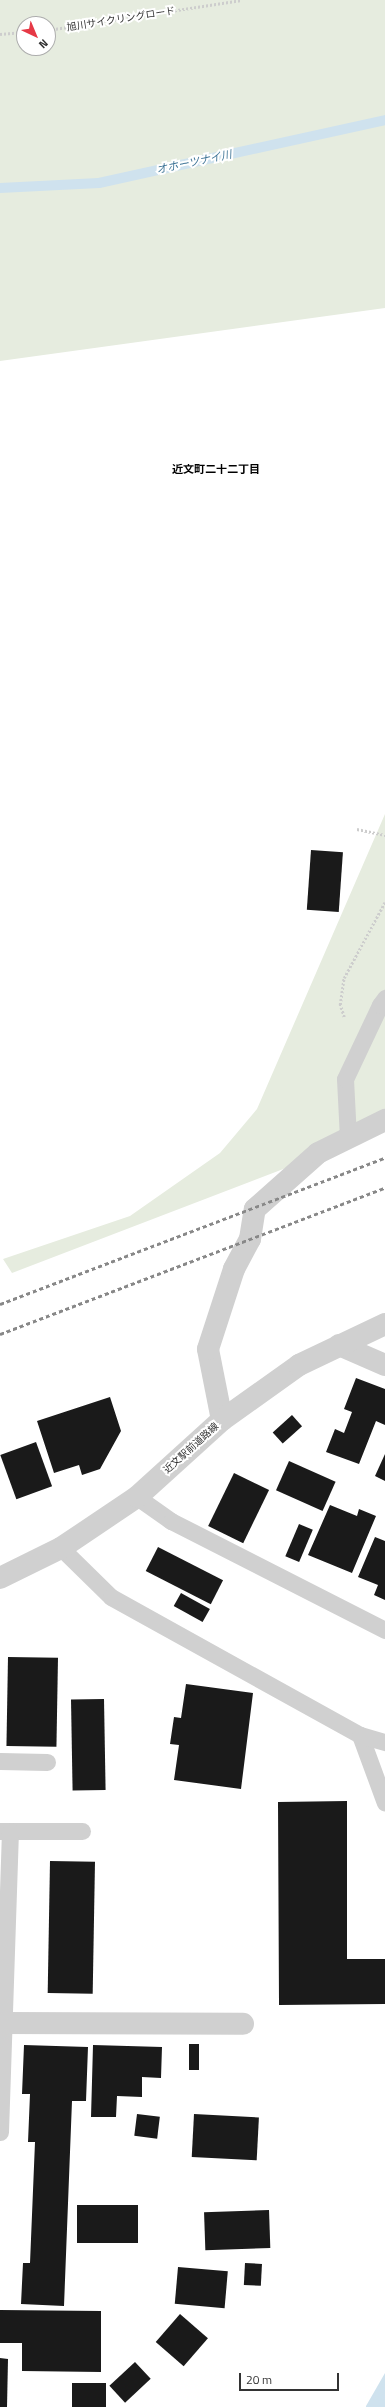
<!DOCTYPE html>
<html>
<head>
<meta charset="utf-8">
<style>
  body { margin:0 }
  #map { position:relative; width:385px; height:2407px; overflow:hidden; background:#fff; font-family:"Titillium Web","Noto Sans JP",sans-serif }
  div>[style] { position:absolute }
  .green>* { inset:0; background:#e6ecdf }
  .water>* { inset:0; background:#cfe2ee }
  .stream>* { height:10px; margin:-5px; padding:0 5px; transform-origin:5px; border-radius:5px; background:#cfe2ee }
  .building>* { inset:0; background:#1a1a1a; transform-origin:0 0 }
  .path>* { height:2.5px; margin-top:-1.25px; transform-origin:0; background:repeating-linear-gradient(90deg,#cdcdcd 0 2px,transparent 0 4px) }
  .service>* { height:17px; margin:-8.5px; padding:0 8.5px; transform-origin:8.5px; border-radius:8.5px; background:#d0d0d0 }
  .minor>* { height:22px; margin:-11px; padding:0 11px; transform-origin:11px; border-radius:11px; background:#d0d0d0 }
  .rail>* { height:3px; margin-top:-1.5px; transform-origin:0; background:repeating-linear-gradient(90deg,#888 0 4px,transparent 0 7px) }
  span { translate:-50% -50%; white-space:nowrap; text-align:center; line-height:1.15; -webkit-text-stroke:4px #fff; paint-order:stroke }
  .street-label { font-size:10px; color:#333 }
  .water-label { font-size:11px; color:#3f7597; font-style:italic }
  .neighbourhood-label { font-size:11px; color:#000; font-weight:700 }
  .north { position:absolute; left:16px; top:16px; width:40px; height:40px; box-sizing:border-box; background:#fff; border:1px solid #adadad; border-radius:50%; rotate:136deg; font-size:11px; font-weight:700; line-height:16px; text-align:center; color:#333 }
  .north::after { content:''; display:block; margin:auto; width:14px; height:18px; background:#e63946; clip-path:polygon(50% 0,100% 100%,50% 72%,0 100%) }
  .scale { position:absolute; left:239px; top:2373px; width:100px; height:18px; box-sizing:border-box; border:2px solid #333; border-top:0; padding-left:5px; font-size:12px; line-height:14px; white-space:nowrap; color:#333; -webkit-text-stroke:3px #fff; paint-order:stroke }
</style>
</head>
<body>
<div id="map">
  <div class="green">
    <i style="clip-path:polygon(evenodd,0 0,385px 0,385px 308px,0 361px,0 0,24px 24px,48px 24px,48px 48px,24px 48px,24px 24px)"></i>
    <i style="clip-path:polygon(385px 814px,385px 1130px,12px 1273px,3px 1259px,130px 1216px,220px 1153px,257px 1109px)"></i>
  </div>
  <div class="water">
    <i style="clip-path:polygon(385px 2373px,385px 2407px,366px 2407px,366px 2406px)"></i>
  </div>
  <div class="stream">
    <i style="left:0;top:188px;width:99px;rotate:-2.9deg"></i>
    <i style="left:99px;top:183px;width:293px;rotate:-12.4deg"></i>
  </div>
  <div class="building">
    <i style="left:311px;top:850px;width:32px;height:60px;rotate:4deg"></i>
    <i style="clip-path:polygon(356px 1378px,385px 1389px,385px 1425px,376px 1421px,359px 1464px,326px 1452px,335px 1429px,344px 1433px,352px 1412px,344px 1409px)"></i>
    <i style="clip-path:polygon(110px 1397px,121px 1431px,100px 1469px,82px 1475px,79px 1465px,54px 1473px,37px 1421px)"></i>
    <i style="left:292px;top:1415px;width:15px;height:26px;rotate:48deg"></i>
    <i style="left:36px;top:1442px;width:47px;height:38px;rotate:70deg"></i>
    <i style="clip-path:polygon(385px 1454px,385px 1481px,375px 1476px)"></i>
    <i style="left:289px;top:1461px;width:51px;height:32px;rotate:24deg"></i>
    <i style="left:234px;top:1473px;width:39px;height:59px;rotate:26deg"></i>
    <i style="clip-path:polygon(330px 1505px,357px 1516px,359px 1509px,376px 1516px,352px 1573px,308px 1555px)"></i>
    <i style="left:299px;top:1524px;width:15px;height:35px;rotate:23deg"></i>
    <i style="clip-path:polygon(375px 1537px,385px 1541px,385px 1600px,374px 1595px,378px 1585px,358px 1577px)"></i>
    <i style="left:158px;top:1547px;width:73px;height:27px;rotate:27deg"></i>
    <i style="left:181px;top:1593px;width:33px;height:15px;rotate:29deg"></i>
    <i style="left:8px;top:1657px;width:50px;height:89px;rotate:1deg"></i>
    <i style="clip-path:polygon(186px 1684px,253px 1693px,241px 1789px,174px 1780px,179px 1745px,170px 1744px,174px 1717px,181px 1718px)"></i>
    <i style="left:104px;top:1699px;width:91px;height:33px;rotate:89deg"></i>
    <i style="clip-path:polygon(347px 1801px,347px 1959px,385px 1959px,385px 2004px,279px 2005px,278px 1802px)"></i>
    <i style="left:50px;top:1861px;width:45px;height:132px;rotate:1deg"></i>
    <i style="left:189px;top:2044px;width:10px;height:26px"></i>
    <i style="clip-path:polygon(24px 2045px,88px 2047px,86px 2101px,72px 2101px,64px 2306px,21px 2304px,23px 2263px,30px 2263px,35px 2142px,28px 2142px,30px 2094px,22px 2094px)"></i>
    <i style="clip-path:polygon(93px 2045px,162px 2047px,161px 2078px,142px 2077px,142px 2097px,117px 2096px,116px 2117px,91px 2117px)"></i>
    <i style="left:137px;top:2114px;width:23px;height:22px;rotate:7deg"></i>
    <i style="left:194px;top:2114px;width:65px;height:43px;rotate:3deg"></i>
    <i style="left:77px;top:2205px;width:61px;height:38px"></i>
    <i style="left:269px;top:2210px;width:38px;height:65px;rotate:88deg"></i>
    <i style="left:245px;top:2263px;width:17px;height:22px;rotate:3deg"></i>
    <i style="left:178px;top:2267px;width:50px;height:37px;rotate:5deg"></i>
    <i style="clip-path:polygon(0 2310px,101px 2311px,101px 2372px,22px 2371px,22px 2343px,0 2343px)"></i>
    <i style="left:180px;top:2314px;width:37px;height:37px;rotate:41deg"></i>
    <i style="clip-path:polygon(0 2358px,8px 2359px,7px 2407px,0 2407px)"></i>
    <i style="left:135px;top:2362px;width:23px;height:35px;rotate:47deg"></i>
    <i style="left:72px;top:2383px;width:34px;height:24px"></i>
  </div>
  <div class="path">
    <i style="left:48px;top:30px;width:196px;rotate:-8.8deg"></i>
    <i style="left:0;top:34px;width:24px;rotate:-5deg"></i>
    <i style="left:357px;top:829px;width:29px;rotate:12deg"></i>
    <i style="left:344px;top:1017px;width:13px;rotate:-108deg"></i>
    <i style="left:340px;top:1005px;width:27px;rotate:-82deg"></i>
    <i style="left:344px;top:978px;width:86px;rotate:-61.7deg"></i>
  </div>
  <div class="service">
    <i style="left:348px;top:1138px;width:59px;rotate:-92.9deg"></i>
    <i style="left:345px;top:1079px;width:82px;rotate:-64.7deg"></i>
    <i style="left:380px;top:1005px;width:9px;rotate:-54deg"></i>
    <i style="left:137px;top:1497px;width:42px;rotate:35.2deg"></i>
    <i style="left:171px;top:1521px;width:240px;rotate:27deg"></i>
    <i style="left:61px;top:1548px;width:70px;rotate:44.4deg"></i>
    <i style="left:111px;top:1597px;width:285px;rotate:29deg"></i>
    <i style="left:360px;top:1735px;width:72px;rotate:69.8deg"></i>
    <i style="left:360px;top:1735px;width:26px;rotate:16deg"></i>
    <i style="left:0;top:1761px;width:47px;rotate:1.2deg"></i>
    <i style="left:0;top:1831px;width:82px"></i>
    <i style="left:0;top:2132px;width:301px;rotate:-88.1deg"></i>
  </div>
  <div class="minor">
    <i style="left:339px;top:1345px;width:50px;rotate:23.5deg"></i>
    <i style="left:222px;top:1420px;width:72px;rotate:-101.2deg"></i>
    <i style="left:208px;top:1349px;width:84px;rotate:-72deg"></i>
    <i style="left:234px;top:1269px;width:34px;rotate:-62deg"></i>
    <i style="left:250px;top:1239px;width:30px;rotate:-81deg"></i>
    <i style="left:255px;top:1209px;width:84px;rotate:-41.6deg"></i>
    <i style="left:318px;top:1153px;width:75px;rotate:-26.2deg"></i>
    <i style="left:0;top:1578px;width:68px;rotate:-26.2deg"></i>
    <i style="left:61px;top:1548px;width:92px;rotate:-33.9deg"></i>
    <i style="left:137px;top:1497px;width:115px;rotate:-42.2deg"></i>
    <i style="left:222px;top:1420px;width:95px;rotate:-35.5deg"></i>
    <i style="left:299px;top:1365px;width:95px;rotate:-25.5deg"></i>
    <i style="left:0;top:2023px;width:243px;rotate:0.2deg"></i>
  </div>
  <div class="rail">
    <i style="left:0;top:1304px;width:412px;rotate:-20.8deg"></i>
    <i style="left:0;top:1334px;width:412px;rotate:-20.8deg"></i>
  </div>
  <div class="street-label">
    <span style="left:121px;top:19px;rotate:-9deg">旭川サイクリングロード</span>
    <span style="left:191px;top:1448px;rotate:-42deg">近文駅前道路線</span>
  </div>
  <div class="water-label">
    <span style="left:194px;top:162px;rotate:-12deg">オホーツナイ川</span>
  </div>
  <div class="neighbourhood-label">
    <span style="left:216px;top:469px">近文町二十二丁目</span>
  </div>
  <div class="north">N</div>
  <div class="scale">20 m</div>
</div>
</body>
</html>
